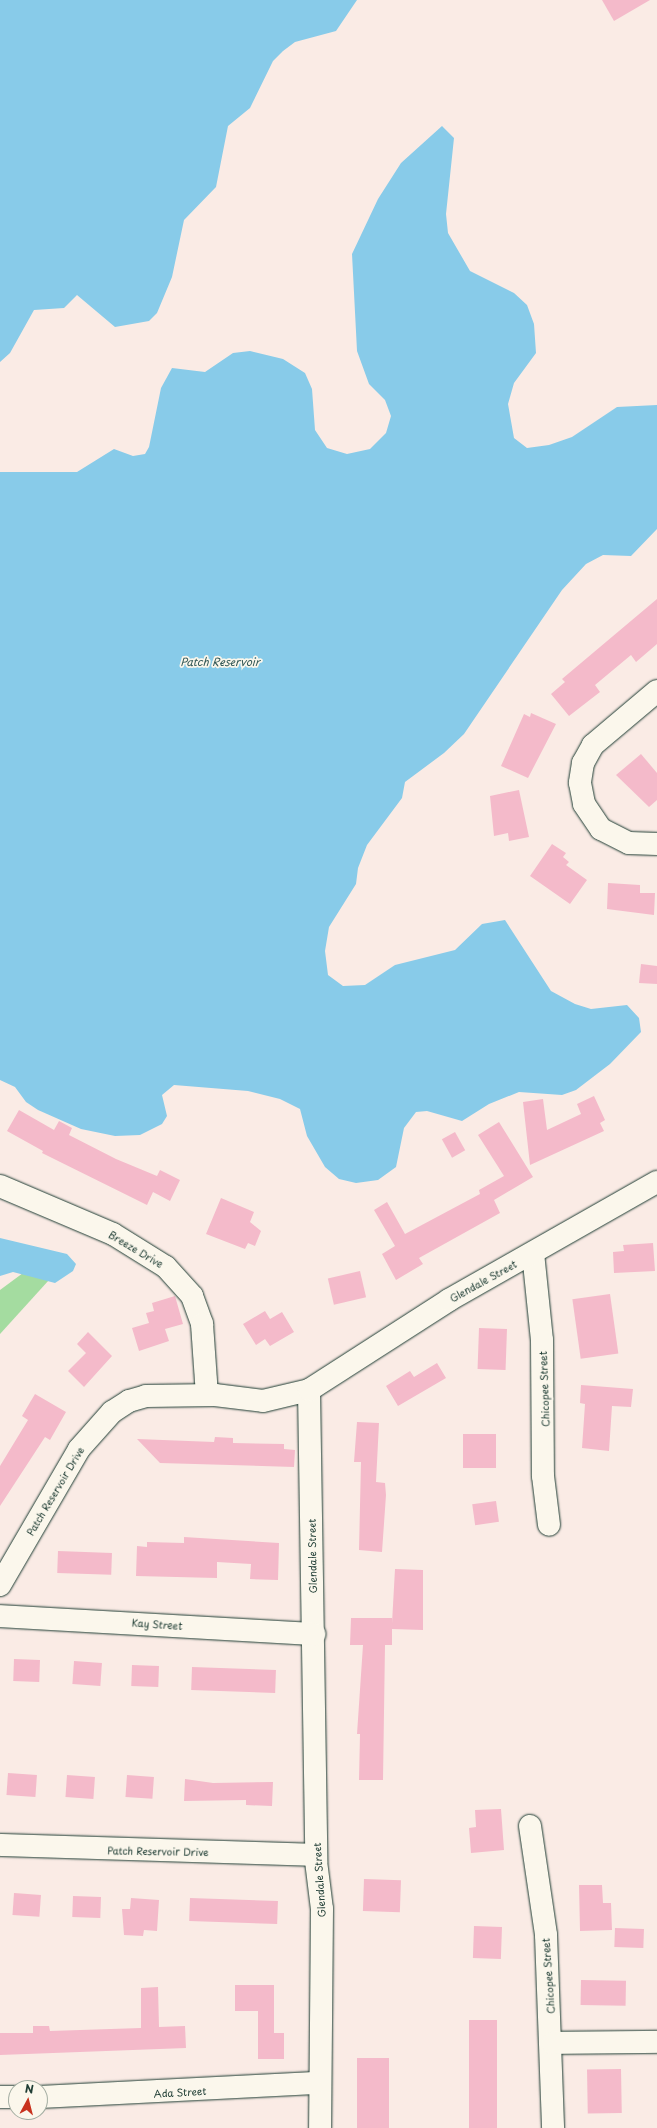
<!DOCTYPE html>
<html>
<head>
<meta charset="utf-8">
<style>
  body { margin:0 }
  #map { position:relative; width:657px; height:2128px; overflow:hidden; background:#faebe5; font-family:"Playpen Sans",sans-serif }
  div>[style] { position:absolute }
  .green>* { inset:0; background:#a4dca0 }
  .water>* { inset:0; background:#88cbe9 }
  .building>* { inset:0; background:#f4baca; transform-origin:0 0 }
  .roads { filter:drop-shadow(0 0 1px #1f3d34) drop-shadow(0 0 1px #1f3d34) }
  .minor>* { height:22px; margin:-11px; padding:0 11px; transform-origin:11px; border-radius:11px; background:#fbf7ec }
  span { translate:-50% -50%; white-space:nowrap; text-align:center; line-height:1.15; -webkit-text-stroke:3.5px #fbf7ec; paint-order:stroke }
  .street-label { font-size:10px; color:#1f3d34 }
  .water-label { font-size:11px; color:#345958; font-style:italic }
  .north { position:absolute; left:8px; top:2080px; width:40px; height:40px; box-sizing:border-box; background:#fbf7ec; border:1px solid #a3ada2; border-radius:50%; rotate:7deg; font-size:11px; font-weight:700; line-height:16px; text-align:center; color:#1f3d34 }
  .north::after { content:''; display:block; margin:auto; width:14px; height:18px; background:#c8321e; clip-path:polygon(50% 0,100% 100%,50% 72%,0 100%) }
</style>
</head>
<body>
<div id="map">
  <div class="green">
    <i style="clip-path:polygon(23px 1273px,49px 1280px,0 1334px,0 1290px)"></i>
  </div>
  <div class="water">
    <i style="clip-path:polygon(0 0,357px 0,336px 31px,295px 42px,283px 51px,273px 61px,250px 108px,228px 126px,216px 187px,184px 220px,172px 277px,157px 313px,149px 321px,115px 327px,77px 295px,64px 308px,34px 310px,10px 353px,0 362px)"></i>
    <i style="clip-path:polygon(442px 126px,454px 138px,446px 214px,448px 233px,470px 271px,514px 293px,527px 305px,534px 324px,536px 353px,514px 383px,508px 404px,514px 438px,527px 448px,549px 445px,572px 437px,617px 407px,657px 405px,657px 529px,631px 556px,603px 555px,586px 564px,562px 590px,464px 734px,444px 753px,405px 782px,402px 798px,367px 845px,358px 868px,356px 884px,329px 927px,325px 951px,328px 975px,343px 986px,365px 985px,395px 965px,455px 950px,482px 924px,505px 920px,551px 991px,575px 1004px,591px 1009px,627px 1005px,639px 1018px,641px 1032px,610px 1064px,576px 1090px,562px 1095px,519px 1092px,489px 1104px,462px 1121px,427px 1111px,416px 1112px,404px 1128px,396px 1167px,378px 1180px,356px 1183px,339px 1179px,325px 1167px,307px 1136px,300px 1109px,280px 1099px,248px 1091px,174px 1085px,162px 1095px,167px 1116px,162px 1124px,140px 1135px,115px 1136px,81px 1129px,38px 1110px,26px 1102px,15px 1087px,0 1080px,0 472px,77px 472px,114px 449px,133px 456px,145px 454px,149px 447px,161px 388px,172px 368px,205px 372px,233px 353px,250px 351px,283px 359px,305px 373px,312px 389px,315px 430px,327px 448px,347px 454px,370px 449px,386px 433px,391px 416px,385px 400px,369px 384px,357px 351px,352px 254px,378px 199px,401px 163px)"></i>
    <i style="clip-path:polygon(0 1238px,67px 1254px,76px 1264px,73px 1271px,55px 1283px,13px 1272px,0 1276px)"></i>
  </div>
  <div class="building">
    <i style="clip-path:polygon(602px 0,650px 0,614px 21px)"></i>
    <i style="clip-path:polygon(657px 599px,657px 644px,636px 662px,631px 655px,595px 685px,600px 692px,569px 716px,551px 694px,565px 682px,562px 679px)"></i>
    <i style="clip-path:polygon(531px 713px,556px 724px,528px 778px,501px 766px,524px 714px,530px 717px)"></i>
    <i style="clip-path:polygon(641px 754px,657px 773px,657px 800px,649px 807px,616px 775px)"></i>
    <i style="clip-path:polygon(519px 790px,529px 837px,509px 841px,508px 833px,494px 836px,490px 796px)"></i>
    <i style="clip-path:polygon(552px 844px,566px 853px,563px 857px,569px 862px,566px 865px,587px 880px,570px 904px,530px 876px)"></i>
    <i style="clip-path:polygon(608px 883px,640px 885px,640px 893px,655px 893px,654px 915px,607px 909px)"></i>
    <i style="clip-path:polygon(641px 964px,657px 966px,657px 984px,639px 983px)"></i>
    <i style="clip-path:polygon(594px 1096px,605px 1120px,600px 1123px,604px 1131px,530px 1165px,523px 1102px,543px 1099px,547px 1130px,581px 1114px,577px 1104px)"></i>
    <i style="clip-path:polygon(19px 1110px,54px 1130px,59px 1121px,72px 1128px,69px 1135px,116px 1159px,157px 1176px,160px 1170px,180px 1180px,170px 1201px,153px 1192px,147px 1205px,42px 1153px,43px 1151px,7px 1131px)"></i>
    <i style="clip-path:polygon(499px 1122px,533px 1177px,494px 1200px,500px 1213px,419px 1258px,423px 1264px,396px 1280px,382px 1254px,395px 1246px,374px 1210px,387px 1202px,405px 1234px,480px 1194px,479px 1190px,504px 1176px,478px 1135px)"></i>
    <i style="left:455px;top:1132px;width:21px;height:15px;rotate:61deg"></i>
    <i style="clip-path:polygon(221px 1198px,254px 1212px,250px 1222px,261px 1231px,255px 1246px,248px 1243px,245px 1249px,206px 1234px)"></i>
    <i style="clip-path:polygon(653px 1243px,655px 1271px,614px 1273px,613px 1252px,624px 1251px,623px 1245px)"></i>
    <i style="left:360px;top:1271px;width:27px;height:33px;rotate:77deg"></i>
    <i style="left:610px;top:1294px;width:60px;height:38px;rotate:82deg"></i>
    <i style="clip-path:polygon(175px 1296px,183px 1324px,165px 1329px,169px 1341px,139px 1351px,132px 1328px,149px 1323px,146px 1313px,154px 1311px,152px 1303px)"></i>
    <i style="clip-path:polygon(265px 1311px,270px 1319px,282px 1312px,294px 1332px,270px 1346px,265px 1339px,256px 1345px,243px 1324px)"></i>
    <i style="left:479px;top:1328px;width:28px;height:41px;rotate:2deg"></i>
    <i style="clip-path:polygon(88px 1332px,112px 1356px,84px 1387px,68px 1371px,86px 1353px,77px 1344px)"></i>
    <i style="clip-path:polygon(437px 1363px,446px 1378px,398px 1406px,386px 1386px,410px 1371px,414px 1377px)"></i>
    <i style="clip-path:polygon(581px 1385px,633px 1389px,631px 1407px,612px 1406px,609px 1451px,582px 1448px,585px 1404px,580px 1403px)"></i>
    <i style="clip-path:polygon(35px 1394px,66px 1412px,50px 1440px,45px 1437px,0 1506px,0 1466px,28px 1420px,22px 1416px)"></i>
    <i style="clip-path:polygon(357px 1422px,379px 1423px,376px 1482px,385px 1483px,386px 1495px,382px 1552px,359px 1550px,361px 1462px,354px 1462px)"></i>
    <i style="left:496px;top:1434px;width:34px;height:33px;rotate:90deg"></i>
    <i style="clip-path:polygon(215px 1437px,233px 1438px,233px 1443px,284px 1444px,284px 1449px,295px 1450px,294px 1467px,160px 1463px,137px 1439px,214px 1442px)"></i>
    <i style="left:496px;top:1501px;width:21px;height:24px;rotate:82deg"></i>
    <i style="clip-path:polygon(184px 1537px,279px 1543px,278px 1580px,250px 1579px,251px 1564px,217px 1562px,217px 1578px,136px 1576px,137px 1546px,147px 1547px,147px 1542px,184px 1543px)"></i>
    <i style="left:58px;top:1551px;width:54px;height:22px;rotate:2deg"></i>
    <i style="clip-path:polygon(395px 1569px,423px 1570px,423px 1630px,392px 1629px,392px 1645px,385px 1645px,383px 1780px,359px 1780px,360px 1734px,357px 1734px,363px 1645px,350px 1645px,351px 1618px,392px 1618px,392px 1623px)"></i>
    <i style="left:14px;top:1659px;width:26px;height:22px;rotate:2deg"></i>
    <i style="left:74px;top:1661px;width:28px;height:23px;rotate:4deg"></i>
    <i style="left:132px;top:1665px;width:27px;height:21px;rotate:2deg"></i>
    <i style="left:192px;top:1667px;width:84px;height:23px;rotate:2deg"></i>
    <i style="left:8px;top:1773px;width:29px;height:22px;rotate:4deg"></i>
    <i style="left:67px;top:1775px;width:28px;height:22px;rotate:4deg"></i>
    <i style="left:127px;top:1775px;width:27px;height:22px;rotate:4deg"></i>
    <i style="clip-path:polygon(185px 1779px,213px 1783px,273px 1782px,272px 1806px,246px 1805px,246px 1800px,184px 1801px)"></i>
    <i style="clip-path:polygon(501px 1809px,504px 1850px,471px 1853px,469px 1828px,476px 1827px,475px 1810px)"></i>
    <i style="left:364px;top:1879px;width:37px;height:32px;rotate:2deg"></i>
    <i style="clip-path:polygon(579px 1885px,602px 1885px,603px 1903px,611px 1903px,612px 1930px,580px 1931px)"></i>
    <i style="left:14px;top:1893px;width:27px;height:22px;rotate:4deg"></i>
    <i style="left:73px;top:1896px;width:28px;height:21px;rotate:2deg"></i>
    <i style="clip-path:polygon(131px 1898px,159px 1900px,157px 1931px,144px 1930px,143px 1936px,124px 1935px,122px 1909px,130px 1909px)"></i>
    <i style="left:190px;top:1898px;width:88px;height:23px;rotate:2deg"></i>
    <i style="left:474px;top:1926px;width:28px;height:32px;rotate:2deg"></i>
    <i style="left:615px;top:1928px;width:29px;height:19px;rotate:2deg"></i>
    <i style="left:581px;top:1980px;width:45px;height:25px;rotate:1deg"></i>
    <i style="clip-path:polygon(235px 1985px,274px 1985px,274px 2033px,284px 2033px,284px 2059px,258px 2059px,258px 2011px,235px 2011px)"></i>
    <i style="clip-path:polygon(158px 1987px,159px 2027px,185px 2026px,186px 2048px,0 2055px,0 2033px,33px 2033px,33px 2026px,49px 2026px,50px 2031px,141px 2028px,141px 1988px)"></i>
    <i style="left:469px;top:2020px;width:28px;height:108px"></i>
    <i style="left:357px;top:2058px;width:32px;height:70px"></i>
    <i style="left:621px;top:2069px;width:44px;height:34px;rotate:89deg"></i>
  </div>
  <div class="roads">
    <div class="minor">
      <i style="left:657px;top:691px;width:84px;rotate:139.8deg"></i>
      <i style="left:593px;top:745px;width:21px;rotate:119deg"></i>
      <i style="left:583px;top:763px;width:20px;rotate:99deg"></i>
      <i style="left:580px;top:783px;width:21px;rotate:79deg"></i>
      <i style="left:584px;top:804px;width:30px;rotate:56deg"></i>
      <i style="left:601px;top:829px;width:31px;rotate:27deg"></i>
      <i style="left:629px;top:843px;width:28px;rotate:2deg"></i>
      <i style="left:0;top:1186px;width:123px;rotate:23deg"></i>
      <i style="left:113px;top:1234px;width:62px;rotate:31.9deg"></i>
      <i style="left:166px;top:1267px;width:39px;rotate:48deg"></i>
      <i style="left:192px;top:1296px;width:30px;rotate:70deg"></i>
      <i style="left:202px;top:1324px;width:71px;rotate:86deg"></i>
      <i style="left:533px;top:1253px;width:87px;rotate:84.1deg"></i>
      <i style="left:542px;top:1340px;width:136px;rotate:89.6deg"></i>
      <i style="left:543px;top:1476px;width:49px;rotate:83deg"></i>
      <i style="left:309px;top:1390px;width:471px;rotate:89.1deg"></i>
      <i style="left:316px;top:1861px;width:48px;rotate:82.9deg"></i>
      <i style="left:322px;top:1909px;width:219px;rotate:90.5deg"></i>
      <i style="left:0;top:1585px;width:157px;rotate:-59.8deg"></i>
      <i style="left:79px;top:1449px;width:50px;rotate:-48.3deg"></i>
      <i style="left:112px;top:1412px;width:20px;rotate:-33deg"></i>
      <i style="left:129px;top:1401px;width:18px;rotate:-16deg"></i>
      <i style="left:146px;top:1396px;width:69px;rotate:-0.8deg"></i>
      <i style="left:215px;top:1395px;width:48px;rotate:7.1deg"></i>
      <i style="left:263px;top:1401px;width:47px;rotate:-13.4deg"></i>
      <i style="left:309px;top:1390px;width:166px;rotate:-32.7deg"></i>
      <i style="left:449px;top:1300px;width:239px;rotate:-29.6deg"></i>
      <i style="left:0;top:1616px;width:315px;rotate:3.3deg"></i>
      <i style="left:530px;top:1826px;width:110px;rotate:81.6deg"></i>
      <i style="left:546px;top:1935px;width:193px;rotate:87.9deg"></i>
      <i style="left:0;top:1845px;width:316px;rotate:1.8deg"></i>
      <i style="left:553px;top:2043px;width:104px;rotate:-0.6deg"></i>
      <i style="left:0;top:2097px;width:16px"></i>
      <i style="left:40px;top:2097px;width:280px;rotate:-2.9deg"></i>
    </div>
  </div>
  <div class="street-label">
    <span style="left:136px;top:1249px;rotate:31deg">Breeze Drive</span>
    <span style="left:483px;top:1281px;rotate:-29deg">Glendale Street</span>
    <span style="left:544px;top:1389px;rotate:-92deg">Chicopee Street</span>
    <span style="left:55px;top:1491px;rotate:-59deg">Patch Reservoir Drive</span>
    <span style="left:312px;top:1556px;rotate:-91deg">Glendale Street</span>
    <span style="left:157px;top:1624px;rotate:4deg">Kay Street</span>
    <span style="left:158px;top:1851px;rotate:1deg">Patch Reservoir Drive</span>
    <span style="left:319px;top:1880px;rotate:-94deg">Glendale Street</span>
    <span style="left:548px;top:1976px;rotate:-94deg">Chicopee Street</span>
    <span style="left:180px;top:2092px;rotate:-3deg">Ada Street</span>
  </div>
  <div class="water-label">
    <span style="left:220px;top:662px">Patch Reservoir</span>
  </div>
  <div class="north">N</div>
</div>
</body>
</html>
